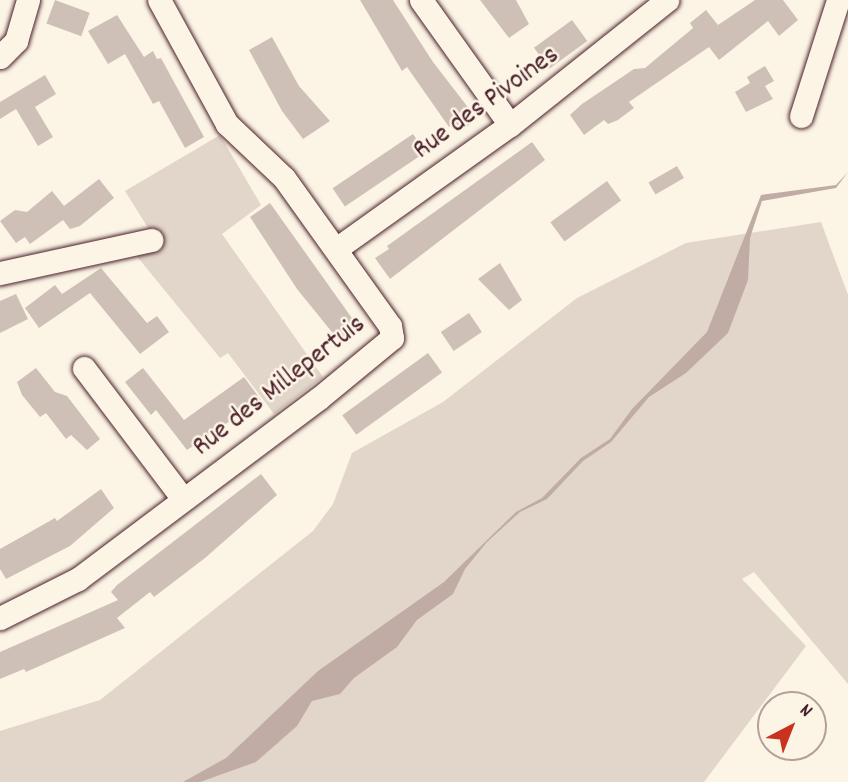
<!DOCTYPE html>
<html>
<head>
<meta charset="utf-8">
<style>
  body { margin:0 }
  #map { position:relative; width:848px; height:782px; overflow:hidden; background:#fcf5e5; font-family:Dekko,sans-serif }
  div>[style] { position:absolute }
  .green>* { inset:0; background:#e2d5ca }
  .water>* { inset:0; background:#c0aca5 }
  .building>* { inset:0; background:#cfc0b7; transform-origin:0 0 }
  .roads { filter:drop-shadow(0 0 2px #4a1f2b) drop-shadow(0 0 2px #4a1f2b) }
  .minor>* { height:23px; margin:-11.5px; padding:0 11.5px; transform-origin:11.5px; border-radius:11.5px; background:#fcf5e5 }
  span { translate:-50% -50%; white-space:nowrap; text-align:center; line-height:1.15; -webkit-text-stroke:5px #fcf5e5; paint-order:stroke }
  .street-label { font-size:28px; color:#4a1f2b }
  .north { position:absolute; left:757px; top:691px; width:70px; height:70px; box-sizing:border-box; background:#fcf5e5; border:2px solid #b59f9b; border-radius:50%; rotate:42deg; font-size:19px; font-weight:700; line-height:28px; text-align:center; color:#4a1f2b }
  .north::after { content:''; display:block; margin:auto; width:24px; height:32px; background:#c8321e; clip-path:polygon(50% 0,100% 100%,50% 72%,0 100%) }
</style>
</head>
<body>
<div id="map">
  <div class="green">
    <i style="clip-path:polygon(220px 135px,261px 205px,222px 234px,323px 377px,274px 414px,228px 353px,220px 358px,135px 254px,158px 244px,125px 191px)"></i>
    <i style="clip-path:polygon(821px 222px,848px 295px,848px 684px,754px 572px,742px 579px,806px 646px,704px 782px,0 782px,0 731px,100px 700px,313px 531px,333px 504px,352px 453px,443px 402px,577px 298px,686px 243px)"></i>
  </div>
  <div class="water">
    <i style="clip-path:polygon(848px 172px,836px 188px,762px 201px,750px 238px,748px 280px,728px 333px,686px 373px,649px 397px,611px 442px,583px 461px,547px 499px,520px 512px,487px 542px,465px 569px,453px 594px,417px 620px,397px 647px,354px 678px,340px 694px,312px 701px,297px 726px,256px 762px,200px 782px,183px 782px,226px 758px,318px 671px,444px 582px,516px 512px,542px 498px,581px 458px,610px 439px,632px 409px,707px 332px,761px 195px,836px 185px)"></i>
  </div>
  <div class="building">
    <i style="left:55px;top:0;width:37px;height:25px;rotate:20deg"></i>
    <i style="clip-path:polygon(360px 0,393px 0,433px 62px,477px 119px,461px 131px,455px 123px,449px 127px,407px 67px,402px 71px)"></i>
    <i style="clip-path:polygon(480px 0,516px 0,529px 24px,509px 38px)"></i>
    <i style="clip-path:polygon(755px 0,783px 0,798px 20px,779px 36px,768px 21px,719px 60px,709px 47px,629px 102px,634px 108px,618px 120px,608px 124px,604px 120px,584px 135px,570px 115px,582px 104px,634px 69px,645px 68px,693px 28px,690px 23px,706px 10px,718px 25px)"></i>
    <i style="clip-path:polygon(117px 15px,144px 57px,153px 51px,157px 59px,161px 58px,204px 137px,185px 148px,159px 101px,153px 104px,125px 54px,108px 64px,88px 31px)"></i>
    <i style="left:572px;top:20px;width:26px;height:47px;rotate:54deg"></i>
    <i style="clip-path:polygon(272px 37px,299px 86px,330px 121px,303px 139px,282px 111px,249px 50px)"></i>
    <i style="clip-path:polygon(765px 66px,774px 81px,765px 86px,773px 99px,746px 112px,735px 92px,750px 83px,747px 77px)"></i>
    <i style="clip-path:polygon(45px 75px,56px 94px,35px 107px,53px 137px,38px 146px,16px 109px,0 119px,0 102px)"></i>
    <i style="left:413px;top:134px;width:22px;height:97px;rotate:56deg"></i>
    <i style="clip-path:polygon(532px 142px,545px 160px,390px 279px,375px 258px,389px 249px,387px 246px)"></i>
    <i style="left:677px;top:166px;width:14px;height:33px;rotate:60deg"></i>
    <i style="clip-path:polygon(99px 179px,114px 198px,80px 226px,70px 229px,63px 220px,30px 244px,25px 237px,16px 243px,0 221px,15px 210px,27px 212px,52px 191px,64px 206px)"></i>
    <i style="left:607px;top:181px;width:24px;height:70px;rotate:54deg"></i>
    <i style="clip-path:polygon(270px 203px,359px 328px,340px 342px,297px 289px,250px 217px)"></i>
    <i style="clip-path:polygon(500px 263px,522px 300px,509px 310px,478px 279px)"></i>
    <i style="clip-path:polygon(101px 268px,147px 323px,157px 316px,169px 332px,140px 354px,90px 293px,39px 328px,25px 308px,55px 285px,62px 294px)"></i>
    <i style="clip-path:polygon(16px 294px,28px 319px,0 333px,0 301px)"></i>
    <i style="left:469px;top:313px;width:23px;height:34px;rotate:56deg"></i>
    <i style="left:428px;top:353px;width:24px;height:106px;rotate:54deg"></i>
    <i style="clip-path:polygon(36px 368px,55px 392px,67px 396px,100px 439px,87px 450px,71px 435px,66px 439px,46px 413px,40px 417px,22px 395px,17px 382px)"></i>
    <i style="clip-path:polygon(143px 368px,184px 420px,244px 377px,261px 400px,187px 450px,156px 410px,151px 415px,125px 382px)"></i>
    <i style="clip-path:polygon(261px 474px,277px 495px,205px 558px,154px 597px,150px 592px,117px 618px,125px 628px,26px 672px,24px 669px,0 679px,0 652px,118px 600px,111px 592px,117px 585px)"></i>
    <i style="clip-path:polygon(101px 489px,114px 508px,70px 546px,6px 579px,0 569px,0 549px,55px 518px,57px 521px)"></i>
  </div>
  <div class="roads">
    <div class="minor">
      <i style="left:421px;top:0;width:153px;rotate:54.5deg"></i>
      <i style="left:0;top:57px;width:23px;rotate:-45deg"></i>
      <i style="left:16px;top:41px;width:43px;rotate:-73.7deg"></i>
      <i style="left:801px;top:116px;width:122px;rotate:-72.3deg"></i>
      <i style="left:336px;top:249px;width:214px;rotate:-35.5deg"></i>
      <i style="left:510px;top:125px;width:201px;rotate:-38.5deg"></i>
      <i style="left:0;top:273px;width:155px;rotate:-12.3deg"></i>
      <i style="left:84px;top:368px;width:164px;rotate:52.9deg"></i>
      <i style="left:0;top:618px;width:87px;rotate:-26.6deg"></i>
      <i style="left:78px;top:579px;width:300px;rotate:-36.9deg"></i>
      <i style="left:318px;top:399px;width:96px;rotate:-39.5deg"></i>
      <i style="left:392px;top:338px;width:12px;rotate:-99deg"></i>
      <i style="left:390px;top:326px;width:182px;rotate:-125.6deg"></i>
      <i style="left:284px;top:178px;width:79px;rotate:-136.5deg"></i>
      <i style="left:227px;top:124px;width:141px;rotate:-118.7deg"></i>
    </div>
  </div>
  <div class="street-label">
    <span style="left:487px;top:104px;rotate:-36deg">Rue des Pivoines</span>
    <span style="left:280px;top:387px;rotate:-38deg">Rue des Millepertuis</span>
  </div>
  <div class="north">N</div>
</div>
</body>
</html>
